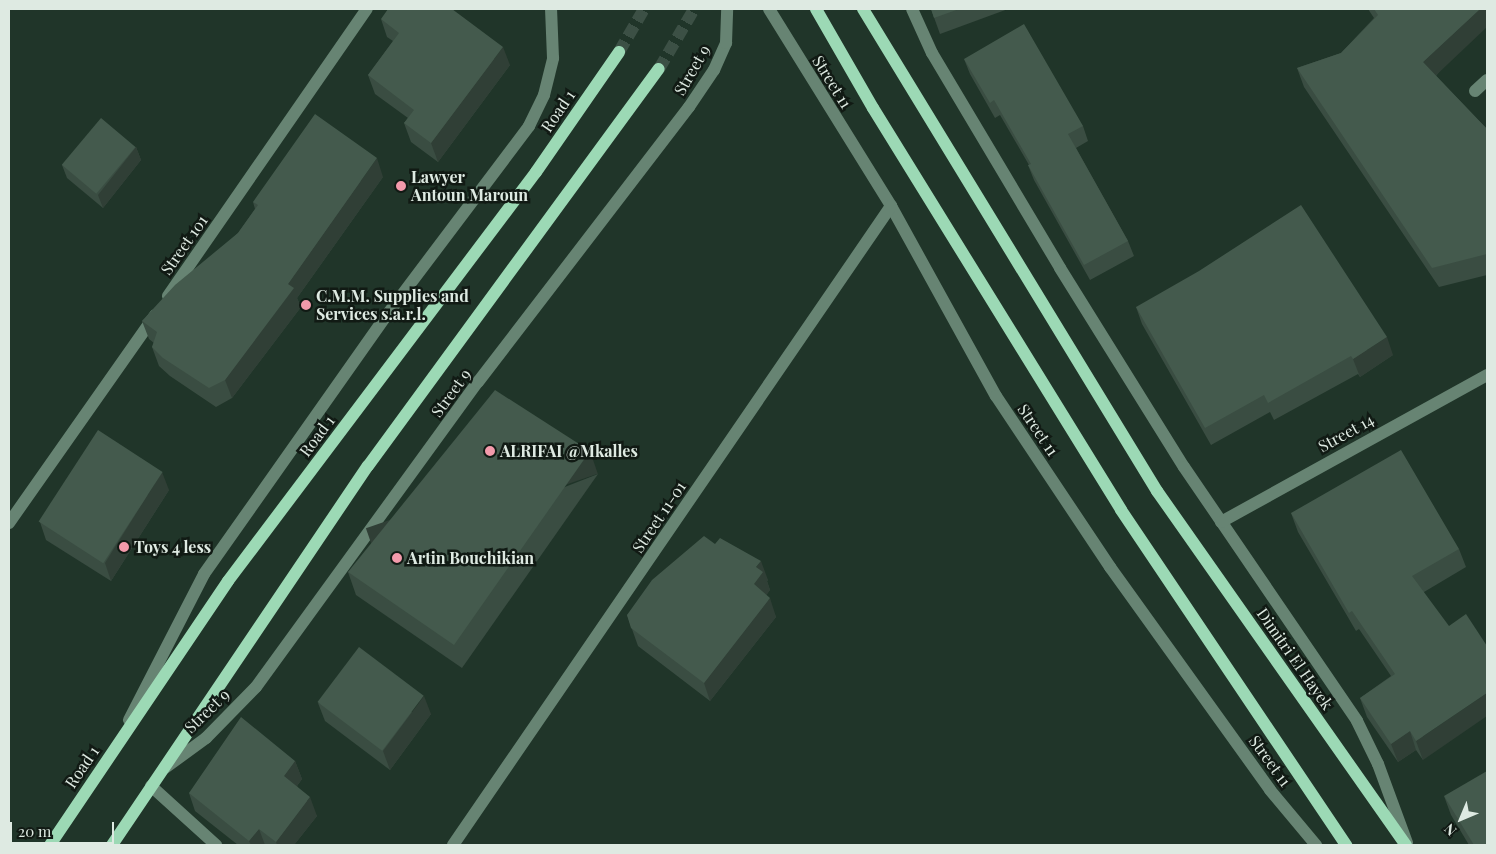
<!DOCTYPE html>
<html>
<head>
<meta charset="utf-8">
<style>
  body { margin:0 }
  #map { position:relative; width:1496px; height:854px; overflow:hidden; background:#203529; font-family:"Playfair Display",serif }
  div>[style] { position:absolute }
  .major-tunnel>* { height:12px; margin-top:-6px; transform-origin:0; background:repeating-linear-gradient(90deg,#3c5045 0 12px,transparent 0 18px) }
  .minor>* { height:12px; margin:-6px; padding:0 6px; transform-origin:6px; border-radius:6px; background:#678473 }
  .major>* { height:12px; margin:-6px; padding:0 6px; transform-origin:6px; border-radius:6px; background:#9cd9b5 }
  .wall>* { inset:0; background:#3a4d42 }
  .shaded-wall>* { inset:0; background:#303f36; transform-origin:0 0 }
  .building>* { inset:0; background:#445a4d; transform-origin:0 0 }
  .dots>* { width:14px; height:14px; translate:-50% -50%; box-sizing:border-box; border:2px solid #111a14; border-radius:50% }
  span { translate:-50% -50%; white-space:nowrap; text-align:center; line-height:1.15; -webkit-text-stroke:5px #111a14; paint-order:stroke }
  .street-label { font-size:16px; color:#deeae2 }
  .poi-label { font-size:16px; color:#deeae2; font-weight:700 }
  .left { translate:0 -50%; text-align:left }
  .frame { position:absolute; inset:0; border:10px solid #deeae2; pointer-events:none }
  .north { position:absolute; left:1436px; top:794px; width:50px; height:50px; -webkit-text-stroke:4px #111a14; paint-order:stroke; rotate:225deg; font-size:14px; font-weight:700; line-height:20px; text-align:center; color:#deeae2 }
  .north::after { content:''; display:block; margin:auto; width:18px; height:22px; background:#deeae2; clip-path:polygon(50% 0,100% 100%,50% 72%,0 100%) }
  .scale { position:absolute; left:10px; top:822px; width:104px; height:22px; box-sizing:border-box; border:2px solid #deeae2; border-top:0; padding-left:6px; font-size:15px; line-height:18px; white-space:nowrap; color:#deeae2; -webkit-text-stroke:4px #111a14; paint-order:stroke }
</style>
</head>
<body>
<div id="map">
  <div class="major-tunnel">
    <i style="left:619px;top:52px;width:50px;rotate:-59.8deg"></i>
    <i style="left:659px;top:69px;width:69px;rotate:-59.7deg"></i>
  </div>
  <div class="minor">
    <i style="left:769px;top:9px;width:232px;rotate:58.2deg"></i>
    <i style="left:891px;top:206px;width:217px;rotate:61.1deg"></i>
    <i style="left:996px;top:396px;width:206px;rotate:56.3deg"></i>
    <i style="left:1110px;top:567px;width:274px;rotate:54.3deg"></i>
    <i style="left:1270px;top:790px;width:72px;rotate:50.1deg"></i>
    <i style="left:912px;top:9px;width:48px;rotate:65.6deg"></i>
    <i style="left:932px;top:53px;width:250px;rotate:59.2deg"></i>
    <i style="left:1060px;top:268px;width:234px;rotate:58.1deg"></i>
    <i style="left:1184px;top:467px;width:307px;rotate:55.7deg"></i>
    <i style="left:1357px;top:721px;width:48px;rotate:64deg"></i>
    <i style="left:1378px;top:764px;width:84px;rotate:69.8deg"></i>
    <i style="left:1475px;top:91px;width:16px;rotate:-43deg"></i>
    <i style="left:168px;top:296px;width:349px;rotate:-55.3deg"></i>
    <i style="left:1221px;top:522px;width:304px;rotate:-28.9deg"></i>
    <i style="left:9px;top:523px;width:254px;rotate:-54.9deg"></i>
    <i style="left:129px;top:720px;width:164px;rotate:-62.8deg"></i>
    <i style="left:204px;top:574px;width:316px;rotate:-54.8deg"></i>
    <i style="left:386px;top:316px;width:238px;rotate:-53deg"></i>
    <i style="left:529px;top:126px;width:34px;rotate:-64deg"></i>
    <i style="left:544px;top:95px;width:38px;rotate:-76deg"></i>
    <i style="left:553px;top:58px;width:49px;rotate:-92.3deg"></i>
    <i style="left:165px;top:768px;width:51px;rotate:-36.2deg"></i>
    <i style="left:206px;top:738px;width:71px;rotate:-45.6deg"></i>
    <i style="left:256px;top:687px;width:377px;rotate:-54deg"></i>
    <i style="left:478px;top:382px;width:347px;rotate:-52.5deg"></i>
    <i style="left:689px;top:107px;width:45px;rotate:-56deg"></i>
    <i style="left:714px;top:70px;width:30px;rotate:-66deg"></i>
    <i style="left:726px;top:43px;width:34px;rotate:-88deg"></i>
    <i style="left:151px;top:786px;width:88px;rotate:42.2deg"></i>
    <i style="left:453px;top:845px;width:775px;rotate:-55.57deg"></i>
  </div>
  <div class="major">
    <i style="left:816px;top:9px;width:114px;rotate:60.1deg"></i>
    <i style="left:873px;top:108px;width:472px;rotate:58.3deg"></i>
    <i style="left:1121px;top:510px;width:404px;rotate:56.1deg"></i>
    <i style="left:863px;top:9px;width:565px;rotate:58.62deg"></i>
    <i style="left:1157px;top:491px;width:433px;rotate:54.9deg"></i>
    <i style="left:50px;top:845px;width:318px;rotate:-56deg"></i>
    <i style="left:228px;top:581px;width:512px;rotate:-53.02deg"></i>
    <i style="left:536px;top:172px;width:146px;rotate:-55.3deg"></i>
    <i style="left:112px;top:845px;width:457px;rotate:-56deg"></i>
    <i style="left:368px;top:466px;width:492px;rotate:-53.8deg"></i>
  </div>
  <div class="wall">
    <i style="clip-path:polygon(931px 9px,1008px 9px,940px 34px)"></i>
    <i style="clip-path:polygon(1368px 9px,1487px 9px,1436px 76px,1487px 129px,1487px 275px,1439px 287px,1304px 87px,1297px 68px,1341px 53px,1374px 18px)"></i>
    <i style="clip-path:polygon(381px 19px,510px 65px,438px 162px,411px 142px,404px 123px,408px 118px,375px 94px,368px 75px,393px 41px,387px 37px)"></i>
    <i style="clip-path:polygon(964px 59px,1083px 126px,1088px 141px,1076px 148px,1128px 241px,1134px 256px,1090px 280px,1034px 180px,1028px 165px,1029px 165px,1000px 115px,995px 118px,970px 74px)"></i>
    <i style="clip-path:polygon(136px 147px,141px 160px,103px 208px,67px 178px,62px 165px)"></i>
    <i style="clip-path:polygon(383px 177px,297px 298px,301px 307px,232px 398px,216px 407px,170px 376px,159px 366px,152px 347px,154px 343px,149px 339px,142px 321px,238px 233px,255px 209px,253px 202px)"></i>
    <i style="clip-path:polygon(1136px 307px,1393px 355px,1360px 377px,1358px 374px,1274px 420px,1270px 412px,1211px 445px,1142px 324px)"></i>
    <i style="clip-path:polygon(598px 474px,462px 668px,356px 595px,348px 572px)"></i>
    <i style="clip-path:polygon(169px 490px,111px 581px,46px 540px,40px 522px)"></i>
    <i style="clip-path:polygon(1291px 513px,1459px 549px,1466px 567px,1424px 592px,1423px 760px,1416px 750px,1398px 762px,1367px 717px,1360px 698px,1391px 676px,1359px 629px,1356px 631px,1298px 532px)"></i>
    <i style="clip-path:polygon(715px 544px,768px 580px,767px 581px,770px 590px,766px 595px,776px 617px,710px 701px,638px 646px,627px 615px)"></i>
    <i style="clip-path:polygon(318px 703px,431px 714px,390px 770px,325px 721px)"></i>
    <i style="clip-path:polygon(295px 761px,302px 779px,297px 786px,317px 816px,294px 845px,238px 845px,195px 811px,189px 793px)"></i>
    <i style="clip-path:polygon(1444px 796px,1487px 845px,1469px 845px,1451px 815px)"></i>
  </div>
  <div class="shaded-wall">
    <i style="clip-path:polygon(1480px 9px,1487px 9px,1487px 27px,1430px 81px,1423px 62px)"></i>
    <i style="clip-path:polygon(503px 47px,510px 65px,438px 162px,431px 143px)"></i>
    <i style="clip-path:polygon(136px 147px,141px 160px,103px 208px,98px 195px)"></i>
    <i style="clip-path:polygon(377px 158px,383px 177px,297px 298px,301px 307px,232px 398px,225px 380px,288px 284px)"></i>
    <i style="clip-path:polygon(1387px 337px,1393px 355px,1360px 377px,1353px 359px)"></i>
    <i style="left:590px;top:451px;width:24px;height:237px;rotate:71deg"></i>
    <i style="clip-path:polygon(162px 472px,169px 490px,111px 581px,105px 563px)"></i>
    <i style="clip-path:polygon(761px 561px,768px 580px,767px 581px,770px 590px,761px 603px,754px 584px,756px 567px)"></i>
    <i style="clip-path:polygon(770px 598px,776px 617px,710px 701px,704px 683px)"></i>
    <i style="clip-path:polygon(1487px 693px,1487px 716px,1423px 760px,1416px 741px)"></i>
    <i style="clip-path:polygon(424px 696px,431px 714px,390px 770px,383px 751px)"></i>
    <i style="clip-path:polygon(1410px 731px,1416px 750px,1398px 762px,1391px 744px)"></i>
    <i style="clip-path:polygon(295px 761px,302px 779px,290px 795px,284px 776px)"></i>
    <i style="clip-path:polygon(310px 797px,317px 816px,294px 845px,277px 845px,276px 842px)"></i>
    <i style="clip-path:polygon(259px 829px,265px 845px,251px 845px,249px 841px)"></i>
  </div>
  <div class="building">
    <i style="clip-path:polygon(388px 9px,452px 9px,503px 47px,431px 143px,404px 123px,414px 110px,368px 75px,399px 33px,381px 19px)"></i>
    <i style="clip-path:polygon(931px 9px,959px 9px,934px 18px)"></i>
    <i style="clip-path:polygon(1374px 9px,1480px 9px,1423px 62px,1487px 129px,1487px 254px,1432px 268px,1297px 68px,1341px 53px,1378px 15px)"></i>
    <i style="clip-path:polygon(1024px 24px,1083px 126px,1068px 134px,1128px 241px,1084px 265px,1028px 165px,1031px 164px,994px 100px,990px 103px,964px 59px)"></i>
    <i style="clip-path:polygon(315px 114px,377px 158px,288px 284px,294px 288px,225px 380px,209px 388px,163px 358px,152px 347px,157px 332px,142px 321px,175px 285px,238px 233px,258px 205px,253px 202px)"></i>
    <i style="left:101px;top:118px;width:45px;height:61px;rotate:40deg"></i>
    <i style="clip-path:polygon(1301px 205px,1387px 337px,1353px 359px,1351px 356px,1268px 403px,1264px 395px,1205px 428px,1136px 307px,1199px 271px)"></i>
    <i style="clip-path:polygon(495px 390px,590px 451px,454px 645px,348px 572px)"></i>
    <i style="left:98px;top:430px;width:77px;height:109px;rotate:33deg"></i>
    <i style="clip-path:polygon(1401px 450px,1459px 549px,1412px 576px,1449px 626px,1466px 614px,1487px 646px,1487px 693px,1416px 741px,1410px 731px,1391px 744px,1360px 698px,1395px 674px,1352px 611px,1349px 613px,1291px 513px)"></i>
    <i style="clip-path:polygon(704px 536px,715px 544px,720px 538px,761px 561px,756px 567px,763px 572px,754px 584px,770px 598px,704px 683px,631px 628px,627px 615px,652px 580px)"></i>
    <i style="left:359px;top:647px;width:81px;height:69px;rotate:37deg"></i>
    <i style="clip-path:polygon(241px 717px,295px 761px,284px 776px,310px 797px,276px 842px,259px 829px,249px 841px,189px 793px)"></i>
    <i style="clip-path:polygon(1487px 771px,1487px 845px,1474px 845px,1444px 796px)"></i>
  </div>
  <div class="dots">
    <i style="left:401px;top:186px;background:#f39aab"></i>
    <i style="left:306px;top:305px;background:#f39aab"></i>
    <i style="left:490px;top:451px;background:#f39aab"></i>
    <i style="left:124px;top:547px;background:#f39aab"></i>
    <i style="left:397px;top:558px;background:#f39aab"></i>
  </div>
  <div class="street-label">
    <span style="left:692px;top:70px;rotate:-60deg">Street 9</span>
    <span style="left:832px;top:82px;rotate:58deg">Street 11</span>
    <span style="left:558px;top:111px;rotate:-56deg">Road 1</span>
    <span style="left:184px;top:245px;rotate:-55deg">Street 101</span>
    <span style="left:451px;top:393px;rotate:-54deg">Street 9</span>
    <span style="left:1038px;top:430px;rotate:56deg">Street 11</span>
    <span style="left:1346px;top:433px;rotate:-29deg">Street 14</span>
    <span style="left:317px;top:436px;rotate:-53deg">Road 1</span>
    <span style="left:659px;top:517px;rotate:-56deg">Street 11-01</span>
    <span style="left:1295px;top:659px;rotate:55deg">Dimitri El Hayek</span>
    <span style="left:207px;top:711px;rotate:-44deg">Street 9</span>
    <span style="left:1270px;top:761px;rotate:54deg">Street 11</span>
    <span style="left:82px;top:767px;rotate:-56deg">Road 1</span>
  </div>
  <div class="poi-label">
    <span class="left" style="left:411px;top:186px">Lawyer<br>Antoun Maroun</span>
    <span class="left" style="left:316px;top:305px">C.M.M. Supplies and<br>Services s.a.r.l.</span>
    <span class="left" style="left:500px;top:451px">ALRIFAI @Mkalles</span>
    <span class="left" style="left:134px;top:547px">Toys 4 less</span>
    <span class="left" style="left:407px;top:558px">Artin Bouchikian</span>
  </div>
  <div class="frame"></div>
  <div class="north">N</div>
  <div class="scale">20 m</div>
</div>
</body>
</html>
